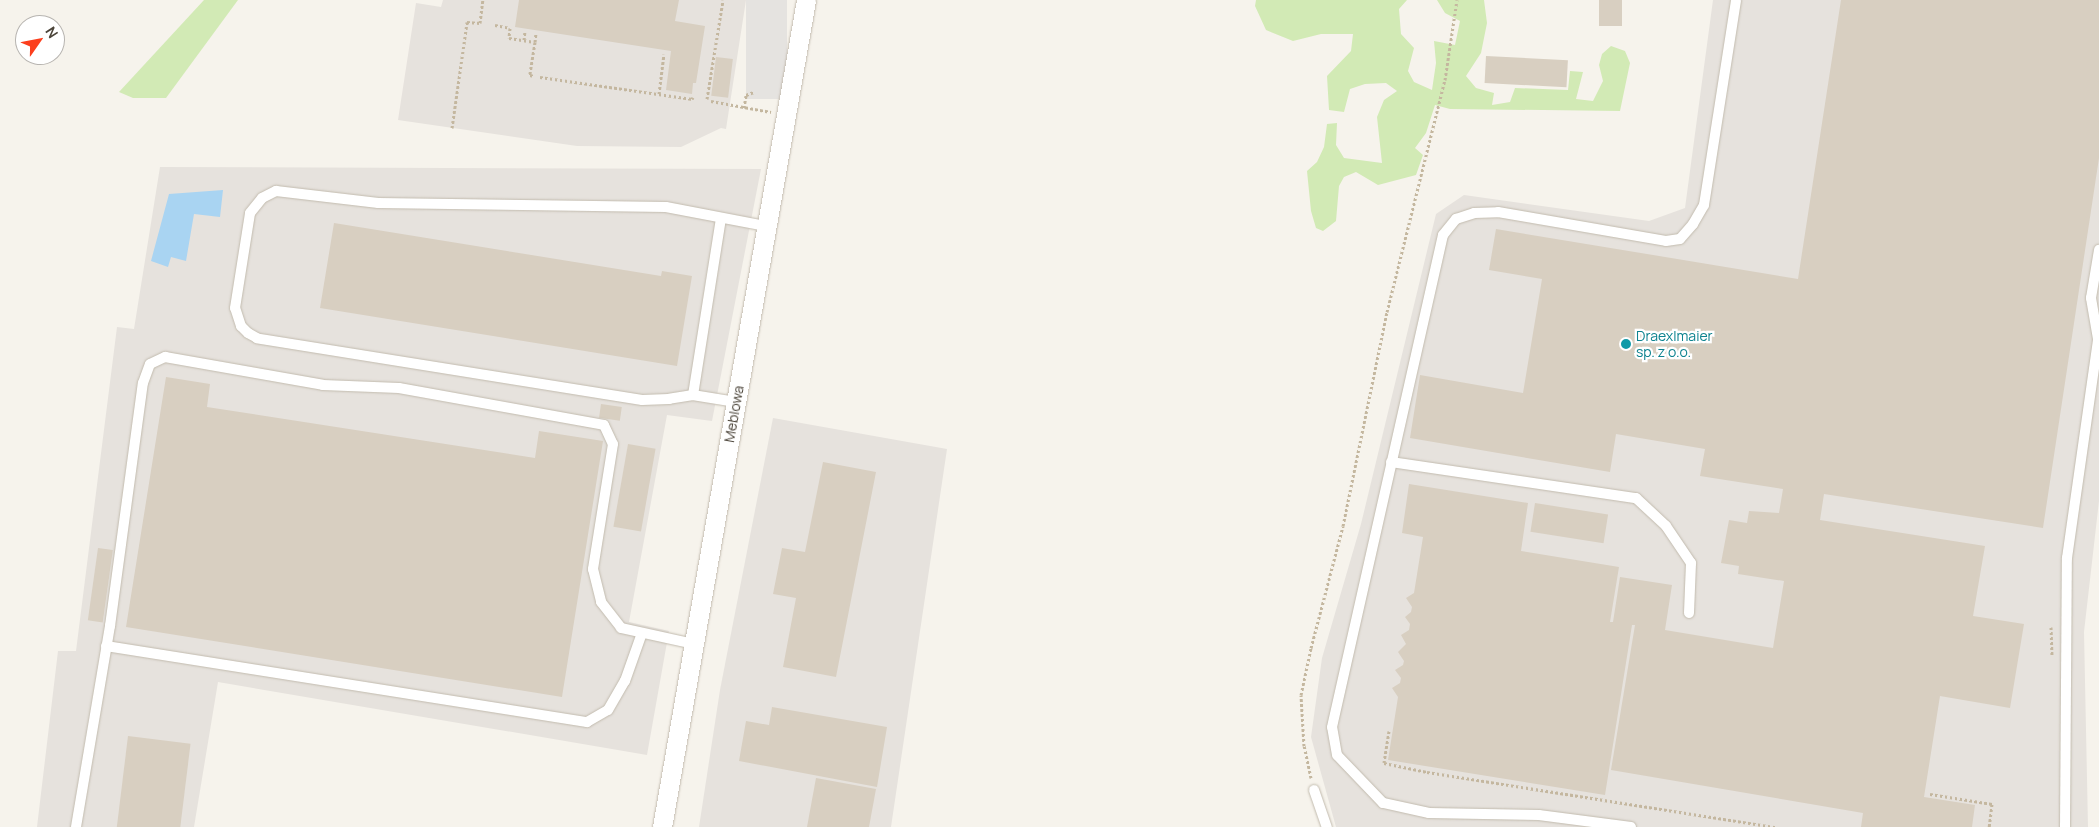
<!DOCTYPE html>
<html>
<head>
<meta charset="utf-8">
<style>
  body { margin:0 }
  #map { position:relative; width:2099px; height:827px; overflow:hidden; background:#f6f3ec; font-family:Manrope,sans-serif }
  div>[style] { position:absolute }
  .industrial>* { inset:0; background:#e6e2dd }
  .green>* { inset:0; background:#d2eab5 }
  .parking>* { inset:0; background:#e5e3e0; transform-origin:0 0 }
  .water>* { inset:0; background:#a9d4f2 }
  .building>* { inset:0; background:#d8cfc1; transform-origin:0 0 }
  .path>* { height:3px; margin-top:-1.5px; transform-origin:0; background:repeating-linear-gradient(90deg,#c4b79f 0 2.5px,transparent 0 5px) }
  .roads { filter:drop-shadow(0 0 1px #c2bbae) drop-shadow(0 0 1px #c2bbae) }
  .lane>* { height:10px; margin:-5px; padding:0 5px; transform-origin:5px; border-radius:5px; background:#fff }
  .street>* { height:19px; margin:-9.5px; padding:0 9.5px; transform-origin:9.5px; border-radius:9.5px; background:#fff }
  .dots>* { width:14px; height:14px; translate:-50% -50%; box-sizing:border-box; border:2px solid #fff; border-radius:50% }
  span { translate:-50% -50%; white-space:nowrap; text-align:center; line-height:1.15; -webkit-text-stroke:4.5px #fff; paint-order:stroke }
  .culture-label { font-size:14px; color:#0d838f }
  .left { translate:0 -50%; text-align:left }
  .street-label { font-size:14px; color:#4b4439 }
  .north { position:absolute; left:15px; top:15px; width:50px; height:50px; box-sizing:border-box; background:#fff; border:1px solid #b7b4b0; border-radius:50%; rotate:57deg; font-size:14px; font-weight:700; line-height:20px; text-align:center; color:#4b4439 }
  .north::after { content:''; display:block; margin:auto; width:18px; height:22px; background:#fc3f1d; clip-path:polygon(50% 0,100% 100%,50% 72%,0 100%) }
</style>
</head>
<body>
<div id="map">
  <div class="industrial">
    <i style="clip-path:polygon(443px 0,746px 0,726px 129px,721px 128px,681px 147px,577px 146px,398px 120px,416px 3px,441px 7px)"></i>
    <i style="clip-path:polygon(1713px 0,2099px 0,2099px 501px,2084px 632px,2088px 827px,1336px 827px,1311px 737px,1322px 658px,1361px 524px,1436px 214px,1464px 195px,1649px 221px,1685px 208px)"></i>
    <i style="clip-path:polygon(160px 167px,761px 169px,712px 421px,667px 415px,629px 622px,669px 631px,647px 755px,218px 682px,194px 827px,37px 827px,58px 651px,76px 651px,117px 327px,134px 329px)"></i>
    <i style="clip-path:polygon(773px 418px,947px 449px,891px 827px,699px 827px,720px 690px)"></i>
  </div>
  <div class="green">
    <i style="clip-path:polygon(204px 0,238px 0,166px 98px,133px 98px,119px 92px)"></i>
    <i style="clip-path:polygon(1256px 0,1407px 0,1399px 9px,1401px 34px,1414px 48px,1408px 71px,1414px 82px,1432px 90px,1436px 63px,1434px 41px,1455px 45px,1460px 21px,1445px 13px,1437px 0,1484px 0,1487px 23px,1481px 53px,1466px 76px,1476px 88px,1494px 93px,1492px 105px,1510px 102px,1515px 88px,1568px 90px,1570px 71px,1583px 72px,1576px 99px,1593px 101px,1603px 81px,1599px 65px,1602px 54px,1611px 46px,1625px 51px,1630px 63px,1620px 111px,1450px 109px,1435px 105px,1426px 133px,1415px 148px,1423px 155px,1416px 175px,1378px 185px,1356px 172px,1344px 177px,1339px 186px,1336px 221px,1323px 231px,1316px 228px,1311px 211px,1307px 171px,1317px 162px,1324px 147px,1327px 124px,1337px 123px,1336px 145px,1344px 158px,1382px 163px,1377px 117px,1384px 100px,1397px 91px,1386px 83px,1365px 84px,1350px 89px,1344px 112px,1329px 110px,1327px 76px,1351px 51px,1353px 34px,1321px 34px,1293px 41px,1266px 30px,1255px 6px)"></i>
  </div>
  <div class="parking">
    <i style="left:746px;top:0;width:41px;height:99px"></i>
  </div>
  <div class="water">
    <i style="clip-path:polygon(223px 190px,220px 217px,194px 214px,186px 261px,171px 257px,168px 267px,151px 261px,169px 194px)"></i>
  </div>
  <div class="building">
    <i style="clip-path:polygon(519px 0,679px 0,675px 21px,705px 26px,696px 83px,693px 83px,692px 94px,666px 90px,671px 51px,515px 27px)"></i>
    <i style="left:1599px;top:0;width:23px;height:26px"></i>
    <i style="clip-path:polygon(1841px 0,2099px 0,2099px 158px,2043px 528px,1824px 494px,1820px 520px,1985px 546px,1973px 616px,2024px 624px,2010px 708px,1940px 696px,1924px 797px,1975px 805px,1972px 827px,1861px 827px,1863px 813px,1611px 770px,1635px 625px,1632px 625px,1605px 795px,1388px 760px,1398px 697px,1392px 688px,1400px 683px,1401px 678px,1395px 670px,1403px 665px,1404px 661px,1398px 652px,1406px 644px,1401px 635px,1409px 630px,1410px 624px,1405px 617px,1411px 612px,1412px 607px,1406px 598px,1414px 593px,1423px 537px,1402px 533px,1409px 484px,1528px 503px,1521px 551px,1619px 567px,1610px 622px,1613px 622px,1620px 577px,1672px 585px,1665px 630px,1773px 648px,1784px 581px,1738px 574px,1739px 566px,1721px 563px,1729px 520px,1747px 523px,1749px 511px,1779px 513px,1783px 489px,1700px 476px,1705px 449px,1616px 434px,1610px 472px,1410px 438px,1420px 375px,1523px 393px,1542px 279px,1489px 270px,1496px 229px,1798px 279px)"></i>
    <i style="left:1486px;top:56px;width:82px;height:27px;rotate:3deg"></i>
    <i style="left:716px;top:57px;width:17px;height:39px;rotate:7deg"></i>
    <i style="clip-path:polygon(334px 223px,661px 276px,662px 271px,692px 276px,677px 366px,320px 308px)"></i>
    <i style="clip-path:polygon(166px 377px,210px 384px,207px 407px,535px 458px,539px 431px,603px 441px,562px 697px,126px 627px)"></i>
    <i style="left:601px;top:404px;width:21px;height:14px;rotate:8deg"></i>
    <i style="left:628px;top:444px;width:28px;height:84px;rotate:10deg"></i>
    <i style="clip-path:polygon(823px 462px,876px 472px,836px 677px,783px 667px,796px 598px,773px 594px,782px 548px,805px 552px)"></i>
    <i style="left:1535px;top:503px;width:74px;height:29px;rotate:9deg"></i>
    <i style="left:98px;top:548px;width:15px;height:73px;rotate:8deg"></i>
    <i style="clip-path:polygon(772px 707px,887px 727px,877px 787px,739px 761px,746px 721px,769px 725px)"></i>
    <i style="left:128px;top:736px;width:63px;height:92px;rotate:7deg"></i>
    <i style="clip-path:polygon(816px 778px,876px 789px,869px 827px,807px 827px)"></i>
  </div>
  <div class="path">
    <i style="left:495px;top:25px;width:15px;rotate:11deg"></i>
    <i style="left:510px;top:28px;width:10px;rotate:96deg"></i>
    <i style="left:509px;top:38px;width:26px;rotate:9deg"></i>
    <i style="left:535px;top:42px;width:33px;rotate:99deg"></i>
    <i style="left:530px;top:75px;width:4px;rotate:14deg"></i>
    <i style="left:524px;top:40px;width:9px;rotate:-84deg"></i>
    <i style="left:535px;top:42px;width:9px;rotate:-84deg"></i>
    <i style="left:540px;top:77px;width:154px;rotate:8.2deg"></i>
    <i style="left:692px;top:99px;width:2px;rotate:-63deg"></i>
    <i style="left:659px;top:94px;width:40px;rotate:-82.9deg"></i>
    <i style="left:707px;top:99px;width:100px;rotate:-80.8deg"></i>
    <i style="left:711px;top:101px;width:61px;rotate:10.4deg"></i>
    <i style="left:744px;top:108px;width:13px;rotate:-81deg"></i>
    <i style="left:746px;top:95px;width:9px;rotate:-21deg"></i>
    <i style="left:452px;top:128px;width:107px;rotate:-81.9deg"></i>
    <i style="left:467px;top:22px;width:13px;rotate:4deg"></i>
    <i style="left:480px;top:23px;width:23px;rotate:-83deg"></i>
    <i style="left:2051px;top:627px;width:28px;rotate:88deg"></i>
    <i style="left:1389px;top:731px;width:32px;rotate:99deg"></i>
    <i style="left:1384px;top:763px;width:44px;rotate:11.8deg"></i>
    <i style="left:1427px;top:772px;width:353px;rotate:9deg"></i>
    <i style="left:1311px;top:778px;width:33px;rotate:-102deg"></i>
    <i style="left:1304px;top:746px;width:51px;rotate:-93.4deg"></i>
    <i style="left:1301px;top:695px;width:48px;rotate:-78deg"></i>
    <i style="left:1311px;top:648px;width:126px;rotate:-75.3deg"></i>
    <i style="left:1343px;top:526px;width:218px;rotate:-78.4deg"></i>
    <i style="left:1387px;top:312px;width:239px;rotate:-76deg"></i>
    <i style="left:1445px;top:80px;width:81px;rotate:-81.5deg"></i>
    <i style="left:1930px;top:794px;width:63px;rotate:9.2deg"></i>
    <i style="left:1992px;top:804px;width:23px;rotate:97deg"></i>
  </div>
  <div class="roads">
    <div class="lane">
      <i style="left:693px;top:395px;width:179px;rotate:-81deg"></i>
      <i style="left:736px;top:402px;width:44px;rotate:-170.8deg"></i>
      <i style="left:693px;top:395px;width:24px;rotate:171deg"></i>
      <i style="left:669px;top:399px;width:27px;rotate:178deg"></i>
      <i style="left:642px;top:400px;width:390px;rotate:-170.9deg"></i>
      <i style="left:257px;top:338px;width:10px;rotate:-151deg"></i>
      <i style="left:248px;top:333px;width:10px;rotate:-135deg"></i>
      <i style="left:241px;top:326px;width:19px;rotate:-108deg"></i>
      <i style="left:235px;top:308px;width:96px;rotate:-81deg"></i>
      <i style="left:250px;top:213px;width:19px;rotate:-51deg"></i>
      <i style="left:262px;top:198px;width:16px;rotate:-27deg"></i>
      <i style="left:276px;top:191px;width:103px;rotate:6.7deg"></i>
      <i style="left:378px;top:203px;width:288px;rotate:0.8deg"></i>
      <i style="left:666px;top:207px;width:102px;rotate:10.8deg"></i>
      <i style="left:1391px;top:462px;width:248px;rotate:8.4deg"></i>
      <i style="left:1636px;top:498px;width:41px;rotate:43deg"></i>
      <i style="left:1666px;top:526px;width:45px;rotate:56deg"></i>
      <i style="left:1691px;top:563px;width:50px;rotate:92.3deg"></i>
      <i style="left:106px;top:646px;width:487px;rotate:9deg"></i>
      <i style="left:587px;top:722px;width:24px;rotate:-30deg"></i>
      <i style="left:608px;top:710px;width:34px;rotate:-60deg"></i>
      <i style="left:625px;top:681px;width:51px;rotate:-70.5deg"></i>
      <i style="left:1314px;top:790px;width:39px;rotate:71deg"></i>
      <i style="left:76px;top:827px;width:204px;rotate:-80.4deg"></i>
      <i style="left:110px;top:626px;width:245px;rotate:-82.3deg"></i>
      <i style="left:143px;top:383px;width:20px;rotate:-70deg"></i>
      <i style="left:150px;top:364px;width:17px;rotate:-25deg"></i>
      <i style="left:165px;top:357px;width:160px;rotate:10deg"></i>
      <i style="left:323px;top:385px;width:76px;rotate:2.3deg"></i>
      <i style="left:399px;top:388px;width:208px;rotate:10.2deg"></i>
      <i style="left:604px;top:425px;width:21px;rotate:65deg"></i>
      <i style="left:613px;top:444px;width:127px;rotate:99.1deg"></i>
      <i style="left:593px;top:569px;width:34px;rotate:76deg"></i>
      <i style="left:601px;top:602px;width:33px;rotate:52deg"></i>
      <i style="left:621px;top:628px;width:75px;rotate:12.4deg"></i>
      <i style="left:1631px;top:827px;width:93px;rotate:-172.6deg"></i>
      <i style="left:1539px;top:815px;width:110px;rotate:-179deg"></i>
      <i style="left:1429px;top:813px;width:47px;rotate:-167.7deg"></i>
      <i style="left:1383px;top:803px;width:66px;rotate:-133.8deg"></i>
      <i style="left:1337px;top:755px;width:28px;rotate:-100deg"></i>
      <i style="left:1332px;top:727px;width:504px;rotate:-77.29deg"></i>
      <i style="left:1443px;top:235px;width:21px;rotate:-51deg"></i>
      <i style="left:1456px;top:219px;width:19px;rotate:-18deg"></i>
      <i style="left:1474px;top:213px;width:24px;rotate:-2deg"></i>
      <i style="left:1498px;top:212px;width:170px;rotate:9.8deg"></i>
      <i style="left:1666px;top:241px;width:14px;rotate:-8deg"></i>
      <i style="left:1680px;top:239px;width:20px;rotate:-49deg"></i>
      <i style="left:1693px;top:224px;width:22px;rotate:-60deg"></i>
      <i style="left:1704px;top:205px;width:207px;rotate:-81.1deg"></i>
      <i style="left:2065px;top:827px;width:269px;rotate:-89.6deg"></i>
      <i style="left:2067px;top:558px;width:221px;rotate:-81.9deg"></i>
      <i style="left:2098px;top:339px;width:42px;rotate:-99.7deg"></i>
      <i style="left:2091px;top:298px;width:49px;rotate:-80.5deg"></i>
    </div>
    <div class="street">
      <i style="left:662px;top:827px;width:839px;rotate:-80.12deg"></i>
    </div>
  </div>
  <div class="dots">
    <i style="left:1626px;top:344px;background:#0f9aa8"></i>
  </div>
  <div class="culture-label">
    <span class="left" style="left:1636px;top:344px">Draexlmaier<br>sp. z o.o.</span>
  </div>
  <div class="street-label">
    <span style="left:734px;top:414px;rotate:-80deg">Meblowa</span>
  </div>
  <div class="north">N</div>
</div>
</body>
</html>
